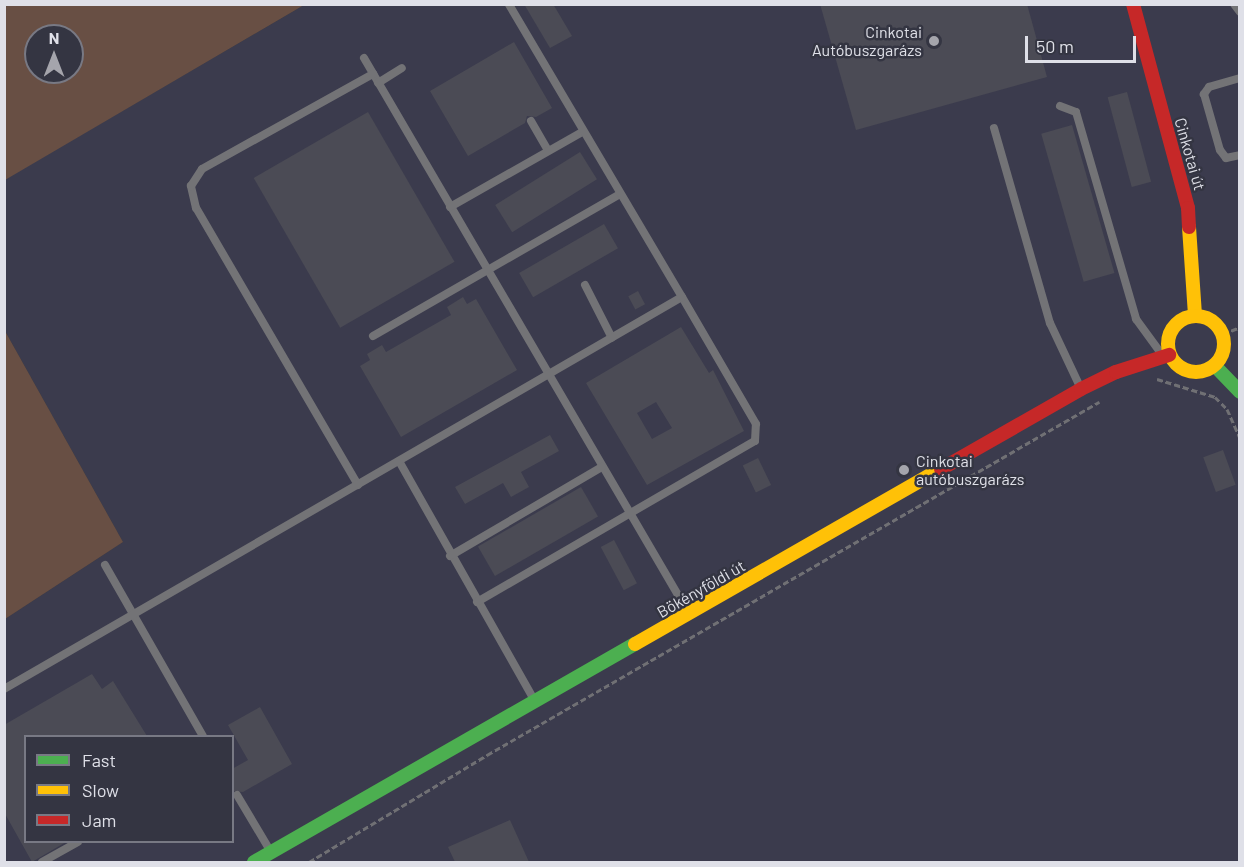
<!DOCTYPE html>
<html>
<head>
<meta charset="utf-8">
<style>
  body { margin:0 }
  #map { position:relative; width:1244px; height:867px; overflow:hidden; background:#38383e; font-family:Barlow,sans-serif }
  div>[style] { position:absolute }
  .built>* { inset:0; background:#3b3b4d }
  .green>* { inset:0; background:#684f44 }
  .building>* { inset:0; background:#4b4b55; transform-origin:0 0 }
  .path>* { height:3px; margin-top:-1.5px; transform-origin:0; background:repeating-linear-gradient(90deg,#707074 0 6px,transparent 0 9px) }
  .lane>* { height:8px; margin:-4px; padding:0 4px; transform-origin:4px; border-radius:4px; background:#737376 }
  .fast>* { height:14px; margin:-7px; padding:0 7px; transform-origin:7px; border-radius:7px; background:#4caf50 }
  .slow>* { height:14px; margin:-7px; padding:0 7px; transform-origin:7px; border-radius:7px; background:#ffc107 }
  .slow>.ring { margin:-7px; padding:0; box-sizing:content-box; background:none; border:14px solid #ffc107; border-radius:50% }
  .jam>* { height:14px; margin:-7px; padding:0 7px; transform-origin:7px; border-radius:7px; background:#c62828 }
  .dots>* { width:16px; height:16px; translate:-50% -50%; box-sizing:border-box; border:3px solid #343542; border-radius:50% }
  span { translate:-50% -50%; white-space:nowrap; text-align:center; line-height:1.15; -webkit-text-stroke:5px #343542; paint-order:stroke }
  .poi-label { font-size:16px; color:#dfe0e8 }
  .right { translate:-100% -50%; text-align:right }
  .left { translate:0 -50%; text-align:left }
  .street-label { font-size:16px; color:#dfe0e8 }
  .frame { position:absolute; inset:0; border:6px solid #dfe0e8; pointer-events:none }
  .legend { position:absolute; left:24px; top:735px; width:210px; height:108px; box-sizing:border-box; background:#343542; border:2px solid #787984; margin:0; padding:8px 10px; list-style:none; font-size:18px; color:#dfe0e8 }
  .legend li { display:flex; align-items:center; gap:12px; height:30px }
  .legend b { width:30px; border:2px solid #787984 }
  .north { position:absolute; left:24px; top:24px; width:60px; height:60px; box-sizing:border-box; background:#343542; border:2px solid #787984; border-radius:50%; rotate:0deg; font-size:16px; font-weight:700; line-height:24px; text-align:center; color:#dfe0e8 }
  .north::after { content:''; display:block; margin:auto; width:21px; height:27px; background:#a5a5ac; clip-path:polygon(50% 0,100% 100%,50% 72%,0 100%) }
  .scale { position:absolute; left:1025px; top:36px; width:111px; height:27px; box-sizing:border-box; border:3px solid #dfe0e8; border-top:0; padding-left:8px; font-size:18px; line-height:21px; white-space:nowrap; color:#dfe0e8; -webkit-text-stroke:4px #343542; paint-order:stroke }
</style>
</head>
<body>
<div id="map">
  <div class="built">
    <i style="clip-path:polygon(evenodd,304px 5px,1239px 5px,1239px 862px,5px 862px,5px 619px,123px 542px,5px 331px,4px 180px,304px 5px,26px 736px,232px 736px,232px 842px,26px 842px,26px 736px)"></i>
  </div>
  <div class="green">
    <i style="clip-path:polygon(evenodd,5px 4px,304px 4px,304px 5px,5px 180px,5px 4px,36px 36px,72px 36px,72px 72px,36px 72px,36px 36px)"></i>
    <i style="clip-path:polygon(5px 331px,123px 542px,5px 619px,4px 619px)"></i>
  </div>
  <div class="building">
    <i style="clip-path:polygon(524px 4px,553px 4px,572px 36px,550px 48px)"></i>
    <i style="clip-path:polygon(820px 4px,1027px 4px,1047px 77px,856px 130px)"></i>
    <i style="clip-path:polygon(514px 42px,552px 108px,536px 117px,527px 116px,525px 123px,468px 156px,430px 91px)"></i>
    <i style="left:1127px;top:92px;width:93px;height:20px;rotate:75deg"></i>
    <i style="left:368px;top:112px;width:173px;height:132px;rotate:60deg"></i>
    <i style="left:1072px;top:125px;width:154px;height:32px;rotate:74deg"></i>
    <i style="left:580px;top:152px;width:32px;height:100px;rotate:58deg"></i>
    <i style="left:604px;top:224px;width:28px;height:98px;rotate:60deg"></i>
    <i style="left:638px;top:291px;width:15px;height:11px;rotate:62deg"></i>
    <i style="clip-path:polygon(463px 297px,467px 304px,476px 299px,517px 370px,401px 437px,360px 366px,370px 360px,367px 354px,382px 345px,386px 352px,451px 315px,447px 307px)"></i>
    <i style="clip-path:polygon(evenodd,681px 327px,709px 373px,713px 370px,744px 431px,647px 485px,586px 383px,681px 327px,656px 402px,672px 428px,652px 439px,637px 413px,656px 402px)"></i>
    <i style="clip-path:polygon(550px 435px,559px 451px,521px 472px,529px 487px,511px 497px,503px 483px,465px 504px,455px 487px)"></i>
    <i style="left:1223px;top:450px;width:37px;height:21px;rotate:70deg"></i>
    <i style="left:758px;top:458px;width:30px;height:17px;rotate:64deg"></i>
    <i style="left:581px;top:487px;width:34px;height:119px;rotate:60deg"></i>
    <i style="left:614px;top:540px;width:49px;height:15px;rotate:62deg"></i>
    <i style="clip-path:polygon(92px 674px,102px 689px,113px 681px,147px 736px,26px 736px,26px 842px,66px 842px,32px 862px,4px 812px,4px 725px)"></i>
    <i style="clip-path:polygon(260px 707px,292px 764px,243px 792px,232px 791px,232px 769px,248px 760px,228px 725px)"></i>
    <i style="clip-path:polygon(510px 820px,529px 862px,455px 862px,448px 847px)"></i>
  </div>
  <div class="path">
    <i style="left:1223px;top:334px;width:18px;rotate:-22deg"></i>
    <i style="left:1157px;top:379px;width:61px;rotate:17.2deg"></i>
    <i style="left:1215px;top:397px;width:17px;rotate:45deg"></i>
    <i style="left:1227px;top:409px;width:32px;rotate:66deg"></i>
    <i style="left:309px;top:862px;width:208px;rotate:-31deg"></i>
    <i style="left:487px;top:755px;width:707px;rotate:-29.98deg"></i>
  </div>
  <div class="lane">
    <i style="left:1234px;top:4px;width:10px;rotate:53deg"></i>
    <i style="left:364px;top:58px;width:642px;rotate:59.68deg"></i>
    <i style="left:1240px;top:78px;width:32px;rotate:164deg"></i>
    <i style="left:1209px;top:87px;width:9px;rotate:126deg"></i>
    <i style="left:1204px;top:94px;width:58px;rotate:74.1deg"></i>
    <i style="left:1220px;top:150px;width:10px;rotate:53deg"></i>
    <i style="left:1226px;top:158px;width:14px;rotate:-12deg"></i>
    <i style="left:378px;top:83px;width:28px;rotate:-32deg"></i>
    <i style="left:1060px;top:106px;width:17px;rotate:21deg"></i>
    <i style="left:1076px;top:112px;width:216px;rotate:73.8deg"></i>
    <i style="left:1136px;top:319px;width:46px;rotate:53.9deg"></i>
    <i style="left:531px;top:121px;width:34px;rotate:60deg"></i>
    <i style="left:994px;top:128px;width:203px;rotate:74deg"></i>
    <i style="left:1050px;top:323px;width:73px;rotate:64.8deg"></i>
    <i style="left:450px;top:207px;width:152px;rotate:-29.6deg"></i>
    <i style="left:585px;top:285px;width:59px;rotate:63deg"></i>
    <i style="left:373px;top:336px;width:283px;rotate:-29.9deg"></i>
    <i style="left:399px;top:461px;width:276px;rotate:60.5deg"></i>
    <i style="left:358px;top:485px;width:321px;rotate:-120.3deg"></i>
    <i style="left:196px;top:208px;width:23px;rotate:-103deg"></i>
    <i style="left:191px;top:186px;width:20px;rotate:-57deg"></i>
    <i style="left:202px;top:169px;width:196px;rotate:-29.1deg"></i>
    <i style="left:450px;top:556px;width:176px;rotate:-30.4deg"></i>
    <i style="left:105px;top:565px;width:197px;rotate:60.2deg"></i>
    <i style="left:477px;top:602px;width:321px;rotate:-30.1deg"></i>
    <i style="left:755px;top:441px;width:17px;rotate:-87deg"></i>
    <i style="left:756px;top:424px;width:147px;rotate:-120.2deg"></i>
    <i style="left:4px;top:689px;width:783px;rotate:-30.04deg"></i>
    <i style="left:682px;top:297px;width:340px;rotate:-120.6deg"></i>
    <i style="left:237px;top:795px;width:66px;rotate:59.2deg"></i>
    <i style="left:42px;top:862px;width:41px;rotate:-29.1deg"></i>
  </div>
  <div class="fast">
    <i style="left:1215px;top:366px;width:36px;rotate:46deg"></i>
    <i style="left:254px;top:862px;width:439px;rotate:-29.8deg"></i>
  </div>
  <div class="slow">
    <i style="left:1189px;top:227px;width:88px;rotate:86.1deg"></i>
    <i class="ring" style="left:1168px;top:316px;width:42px;height:42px"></i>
    <i style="left:635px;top:644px;width:353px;rotate:-29.8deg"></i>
  </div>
  <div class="jam">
    <i style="left:1133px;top:4px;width:211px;rotate:74.9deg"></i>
    <i style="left:1188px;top:208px;width:19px;rotate:87deg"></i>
    <i style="left:941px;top:469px;width:161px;rotate:-29.7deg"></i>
    <i style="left:1081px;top:389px;width:39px;rotate:-26deg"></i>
    <i style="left:1116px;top:372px;width:56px;rotate:-17.8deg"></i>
  </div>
  <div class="dots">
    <i style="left:934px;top:41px;background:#a5a5ac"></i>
    <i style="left:904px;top:470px;background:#a5a5ac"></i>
  </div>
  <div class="poi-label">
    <span class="right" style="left:922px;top:41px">Cinkotai<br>Autóbuszgarázs</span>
    <span class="left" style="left:916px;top:470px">Cinkotai<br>autóbuszgarázs</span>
  </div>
  <div class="street-label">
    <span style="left:1190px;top:154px;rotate:74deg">Cinkotai út</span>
    <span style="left:701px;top:589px;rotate:-30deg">Bökényföldi út</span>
  </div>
  <div class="frame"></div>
  <ul class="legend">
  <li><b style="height:8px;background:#4caf50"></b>Fast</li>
  <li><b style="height:8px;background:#ffc107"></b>Slow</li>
  <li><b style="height:8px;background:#c62828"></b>Jam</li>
  </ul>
  <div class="north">N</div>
  <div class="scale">50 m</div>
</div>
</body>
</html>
